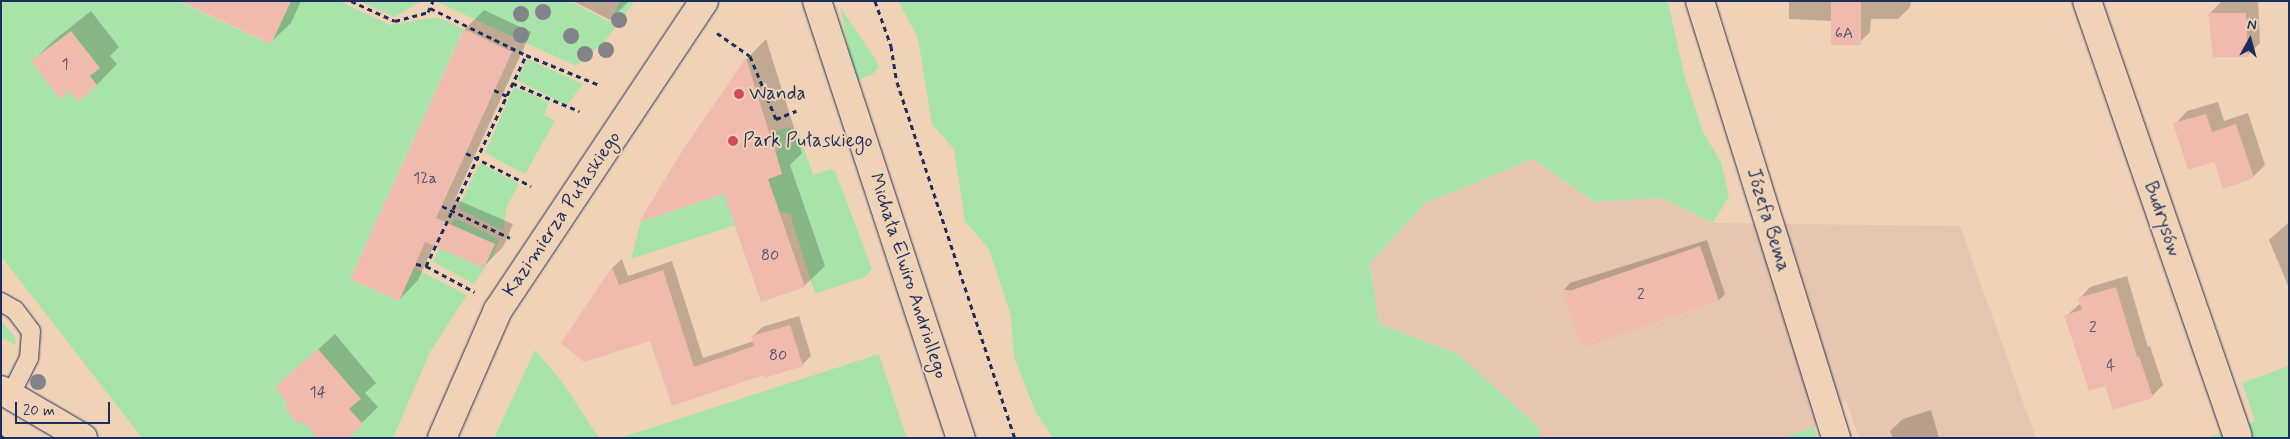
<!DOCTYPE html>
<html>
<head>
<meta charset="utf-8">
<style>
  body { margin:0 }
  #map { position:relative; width:2290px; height:439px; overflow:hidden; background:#f0d3b7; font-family:Mynerve,sans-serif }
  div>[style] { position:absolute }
  .built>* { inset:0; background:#e7c6b1 }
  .green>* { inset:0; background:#a8e4aa }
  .shadow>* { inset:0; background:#0003 }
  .building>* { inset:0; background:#f1baae; transform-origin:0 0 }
  .path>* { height:3px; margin-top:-1.5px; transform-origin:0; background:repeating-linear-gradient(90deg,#1b2f5e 0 5px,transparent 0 9px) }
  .roads { filter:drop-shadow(0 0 1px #1b2f5e) drop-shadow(0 0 1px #1b2f5e) }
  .lane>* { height:18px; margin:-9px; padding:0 9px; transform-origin:9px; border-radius:9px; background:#f0d3b7 }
  .street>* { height:28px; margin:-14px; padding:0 14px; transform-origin:14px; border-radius:14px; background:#f0d3b7 }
  .secondary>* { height:28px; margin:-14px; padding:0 14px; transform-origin:14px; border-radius:14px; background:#f0d3b7 }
  .trees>* { width:16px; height:16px; margin:-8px; border-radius:50%; background:#83838a }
  .dots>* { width:14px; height:14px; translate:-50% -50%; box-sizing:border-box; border:2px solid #f0d3b7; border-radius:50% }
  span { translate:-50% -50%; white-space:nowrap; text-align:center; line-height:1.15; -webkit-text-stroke:4px #f0d3b7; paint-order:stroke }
  .number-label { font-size:16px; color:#505272 }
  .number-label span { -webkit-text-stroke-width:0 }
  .poi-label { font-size:19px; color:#1b2f5e }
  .left { translate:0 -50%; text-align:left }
  .street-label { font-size:19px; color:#1b2f5e }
  .frame { position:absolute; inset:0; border:2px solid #1b2f5e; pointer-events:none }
  .north { position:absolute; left:2225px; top:15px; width:50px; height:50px; -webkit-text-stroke:4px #f0d3b7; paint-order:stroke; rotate:7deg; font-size:14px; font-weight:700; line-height:20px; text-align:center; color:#1b2f5e }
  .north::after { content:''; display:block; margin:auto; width:18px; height:22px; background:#1b2f5e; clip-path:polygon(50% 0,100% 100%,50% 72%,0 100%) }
  .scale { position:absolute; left:15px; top:402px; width:95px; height:22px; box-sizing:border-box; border:2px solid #1b2f5e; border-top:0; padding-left:6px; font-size:15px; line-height:18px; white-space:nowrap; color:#1b2f5e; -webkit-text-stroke:4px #f0d3b7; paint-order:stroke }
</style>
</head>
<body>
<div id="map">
  <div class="built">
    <i style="clip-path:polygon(1533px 159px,1593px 202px,1662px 198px,1713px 223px,1960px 226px,2036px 438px,1859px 438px,1846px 400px,1814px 427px,1782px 438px,1540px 438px,1539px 428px,1458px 354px,1379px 324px,1370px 263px,1426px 203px)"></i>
  </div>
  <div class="green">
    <i style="clip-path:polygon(1px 1px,178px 1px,270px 44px,291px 1px,339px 1px,390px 25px,437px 17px,464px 29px,350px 279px,399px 301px,414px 268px,467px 295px,430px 352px,393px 438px,142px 438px,1px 256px)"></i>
    <i style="clip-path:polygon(360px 1px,422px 1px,394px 17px)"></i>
    <i style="clip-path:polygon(570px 1px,610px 22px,620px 1px,635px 1px,605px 41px,576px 66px,437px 2px)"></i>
    <i style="clip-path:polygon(898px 1px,1666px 1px,1669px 6px,1684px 74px,1703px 132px,1721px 162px,1729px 196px,1713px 223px,1662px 198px,1594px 202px,1533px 159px,1426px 203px,1370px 263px,1379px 324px,1458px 354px,1539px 428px,1540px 438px,1053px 438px,1035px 411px,1014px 357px,1011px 316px,989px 249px,965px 221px,954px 149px,932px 124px,918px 38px)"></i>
    <i style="clip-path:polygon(840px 7px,876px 60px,879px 67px,873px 74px,858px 80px,853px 72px)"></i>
    <i style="clip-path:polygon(527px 59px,583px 84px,567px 105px,517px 80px)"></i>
    <i style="clip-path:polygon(514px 87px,549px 102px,544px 115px,555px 121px,525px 174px,485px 153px)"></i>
    <i style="clip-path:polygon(789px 127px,799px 133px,813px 175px,831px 169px,835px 171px,872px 269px,865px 277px,815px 294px,790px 214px,779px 211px,631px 259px,641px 221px,782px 174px,776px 152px,780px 149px,775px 131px)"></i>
    <i style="clip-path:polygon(480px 163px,519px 184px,507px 206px,503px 231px,458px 208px)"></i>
    <i style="clip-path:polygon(454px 218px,499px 239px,492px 257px,474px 284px,433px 262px)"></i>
    <i style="clip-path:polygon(1px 321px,15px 336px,16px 345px,1px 338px)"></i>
    <i style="clip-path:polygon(535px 350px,563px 383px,599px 438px,494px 438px)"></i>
    <i style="clip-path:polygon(879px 354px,907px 438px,620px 438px)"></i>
    <i style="clip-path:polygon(2289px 366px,2289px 438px,2208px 438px,2255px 421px,2242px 383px)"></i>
    <i style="clip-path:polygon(1814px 427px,1817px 438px,1782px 438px)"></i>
  </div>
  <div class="shadow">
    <i style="clip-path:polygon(205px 1px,301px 1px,291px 23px,270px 43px)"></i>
    <i style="clip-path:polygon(573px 1px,629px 1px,610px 20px)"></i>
    <i style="clip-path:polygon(1789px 1px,1911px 1px,1910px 7px,1898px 19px,1871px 19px,1870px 32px,1858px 44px,1832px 21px,1789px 19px)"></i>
    <i style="clip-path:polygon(2222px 1px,2258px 1px,2260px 43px,2248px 55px,2209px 14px)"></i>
    <i style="clip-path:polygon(484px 10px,531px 32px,455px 199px,513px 224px,503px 247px,484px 266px,434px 245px,418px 280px,399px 300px,352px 279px,465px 29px)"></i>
    <i style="clip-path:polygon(91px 11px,119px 47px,110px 56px,117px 64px,97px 85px,33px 61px,53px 41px)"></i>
    <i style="clip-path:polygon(766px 39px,802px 153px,790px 165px,825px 266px,804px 286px,685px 149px,747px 59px)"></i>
    <i style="clip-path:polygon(2218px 102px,2224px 121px,2248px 113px,2265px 165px,2253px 177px,2215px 161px,2175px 124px,2187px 111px)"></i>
    <i style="clip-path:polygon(2289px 222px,2289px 288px,2269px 240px)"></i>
    <i style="clip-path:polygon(1707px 240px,1725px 294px,1719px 300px,1564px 290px,1570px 283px)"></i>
    <i style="clip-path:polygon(622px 259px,628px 276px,672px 261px,703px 358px,754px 341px,752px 337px,762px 327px,799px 316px,811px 356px,802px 365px,765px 373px,673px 405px,651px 339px,563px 343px,613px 267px)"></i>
    <i style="clip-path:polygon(2127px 276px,2148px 347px,2150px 346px,2163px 385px,2152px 396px,2106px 384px,2066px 316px,2081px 303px,2079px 299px,2090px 287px)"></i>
    <i style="clip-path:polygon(335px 334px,376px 383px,365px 393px,378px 407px,346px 438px,289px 403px,277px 387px)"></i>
    <i style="clip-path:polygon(1931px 410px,1939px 438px,1893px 438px,1890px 431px,1903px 419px)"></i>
  </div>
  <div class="building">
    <i style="clip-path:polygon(180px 1px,291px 1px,271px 44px)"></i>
    <i style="left:1831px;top:1px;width:30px;height:44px"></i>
    <i style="clip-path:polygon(2208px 13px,2246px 13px,2248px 57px,2213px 57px)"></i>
    <i style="clip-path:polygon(464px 29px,512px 52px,436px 218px,495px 244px,484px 268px,425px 242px,399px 301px,350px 279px)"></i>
    <i style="clip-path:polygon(71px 31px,100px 68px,90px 76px,97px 85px,78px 102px,69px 91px,60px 99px,31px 61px)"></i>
    <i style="clip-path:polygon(746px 58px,782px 174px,768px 179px,805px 287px,761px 302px,724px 194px,639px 222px,684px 148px)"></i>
    <i style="clip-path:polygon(2206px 114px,2212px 132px,2236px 124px,2254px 178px,2223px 189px,2214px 162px,2188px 170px,2173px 123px)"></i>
    <i style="left:1700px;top:246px;width:58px;height:145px;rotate:71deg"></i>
    <i style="clip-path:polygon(612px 267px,619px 285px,663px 270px,694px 367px,754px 346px,751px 336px,790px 325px,803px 366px,765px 378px,764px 375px,672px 406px,650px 341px,584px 362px,561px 343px)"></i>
    <i style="clip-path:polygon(2116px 287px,2137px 357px,2139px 356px,2153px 398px,2113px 410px,2105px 386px,2089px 391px,2064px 315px,2082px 310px,2078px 298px)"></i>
    <i style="clip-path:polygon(318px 349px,361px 399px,349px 409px,363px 424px,348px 438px,317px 438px,305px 423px,297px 423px,285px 408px,287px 403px,275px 387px)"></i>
  </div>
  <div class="path">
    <i style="left:351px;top:1px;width:48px;rotate:24.4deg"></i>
    <i style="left:395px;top:21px;width:34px;rotate:-15deg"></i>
    <i style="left:428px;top:12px;width:12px;rotate:-66deg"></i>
    <i style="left:875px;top:1px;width:48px;rotate:70.4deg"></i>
    <i style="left:891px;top:46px;width:36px;rotate:81deg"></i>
    <i style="left:897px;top:82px;width:375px;rotate:71.7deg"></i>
    <i style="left:430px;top:8px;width:107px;rotate:26.1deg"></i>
    <i style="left:526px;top:55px;width:79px;rotate:22.3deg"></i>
    <i style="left:717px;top:33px;width:40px;rotate:34.9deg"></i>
    <i style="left:750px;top:56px;width:68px;rotate:67.6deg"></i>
    <i style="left:776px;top:119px;width:22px;rotate:-22deg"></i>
    <i style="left:512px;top:83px;width:73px;rotate:22.7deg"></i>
    <i style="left:494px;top:90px;width:14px;rotate:25deg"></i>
    <i style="left:466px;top:153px;width:73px;rotate:26.9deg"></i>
    <i style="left:442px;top:206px;width:75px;rotate:25.2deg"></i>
    <i style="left:416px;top:264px;width:10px;rotate:11deg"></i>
    <i style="left:426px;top:266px;width:55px;rotate:28deg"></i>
    <i style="left:426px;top:266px;width:233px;rotate:-64.6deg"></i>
    <i style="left:1px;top:436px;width:4px;rotate:34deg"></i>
  </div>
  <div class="roads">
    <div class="lane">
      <i style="left:1px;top:302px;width:16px;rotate:30deg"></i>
      <i style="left:15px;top:310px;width:26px;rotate:53deg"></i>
      <i style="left:31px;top:331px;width:27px;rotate:94deg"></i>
      <i style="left:29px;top:358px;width:40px;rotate:116.6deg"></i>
    </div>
    <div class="street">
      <i style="left:1700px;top:1px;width:458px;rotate:72.7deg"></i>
      <i style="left:2087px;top:1px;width:460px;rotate:70.9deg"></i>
      <i style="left:1px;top:390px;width:95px;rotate:30.3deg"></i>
      <i style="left:442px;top:438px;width:140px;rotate:-66.4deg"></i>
      <i style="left:498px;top:310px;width:371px;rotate:-56.3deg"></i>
    </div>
    <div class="secondary">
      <i style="left:817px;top:1px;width:460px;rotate:71.8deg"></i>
    </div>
  </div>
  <div class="trees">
    <i style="left:543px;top:12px"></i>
    <i style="left:521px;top:14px"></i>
    <i style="left:619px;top:20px"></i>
    <i style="left:521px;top:35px"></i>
    <i style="left:571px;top:36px"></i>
    <i style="left:606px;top:50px"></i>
    <i style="left:585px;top:54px"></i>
    <i style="left:38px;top:382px"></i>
  </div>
  <div class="dots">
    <i style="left:739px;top:94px;background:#d1495b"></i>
    <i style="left:733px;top:141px;background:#d1495b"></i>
  </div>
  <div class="number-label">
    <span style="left:1844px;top:34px">6A</span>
    <span style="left:65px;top:65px">1</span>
    <span style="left:425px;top:179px">12a</span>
    <span style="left:770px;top:256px">80</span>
    <span style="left:1641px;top:295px">2</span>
    <span style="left:2093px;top:328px">2</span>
    <span style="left:778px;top:356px">80</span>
    <span style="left:2111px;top:366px">4</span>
    <span style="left:318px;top:393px">14</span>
  </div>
  <div class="poi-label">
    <span class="left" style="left:749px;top:94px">Wanda</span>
    <span class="left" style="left:743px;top:141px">Park Pułaskiego</span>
  </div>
  <div class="street-label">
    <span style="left:562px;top:214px;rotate:-56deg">Kazimierza Pułaskiego</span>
    <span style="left:2162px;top:219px;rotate:71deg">Budrysów</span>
    <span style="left:1768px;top:220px;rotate:73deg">Józefa Bema</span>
    <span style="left:908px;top:276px;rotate:72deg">Michała Elwiro Andriollego</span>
  </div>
  <div class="frame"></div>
  <div class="north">N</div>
  <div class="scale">20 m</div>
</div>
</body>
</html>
